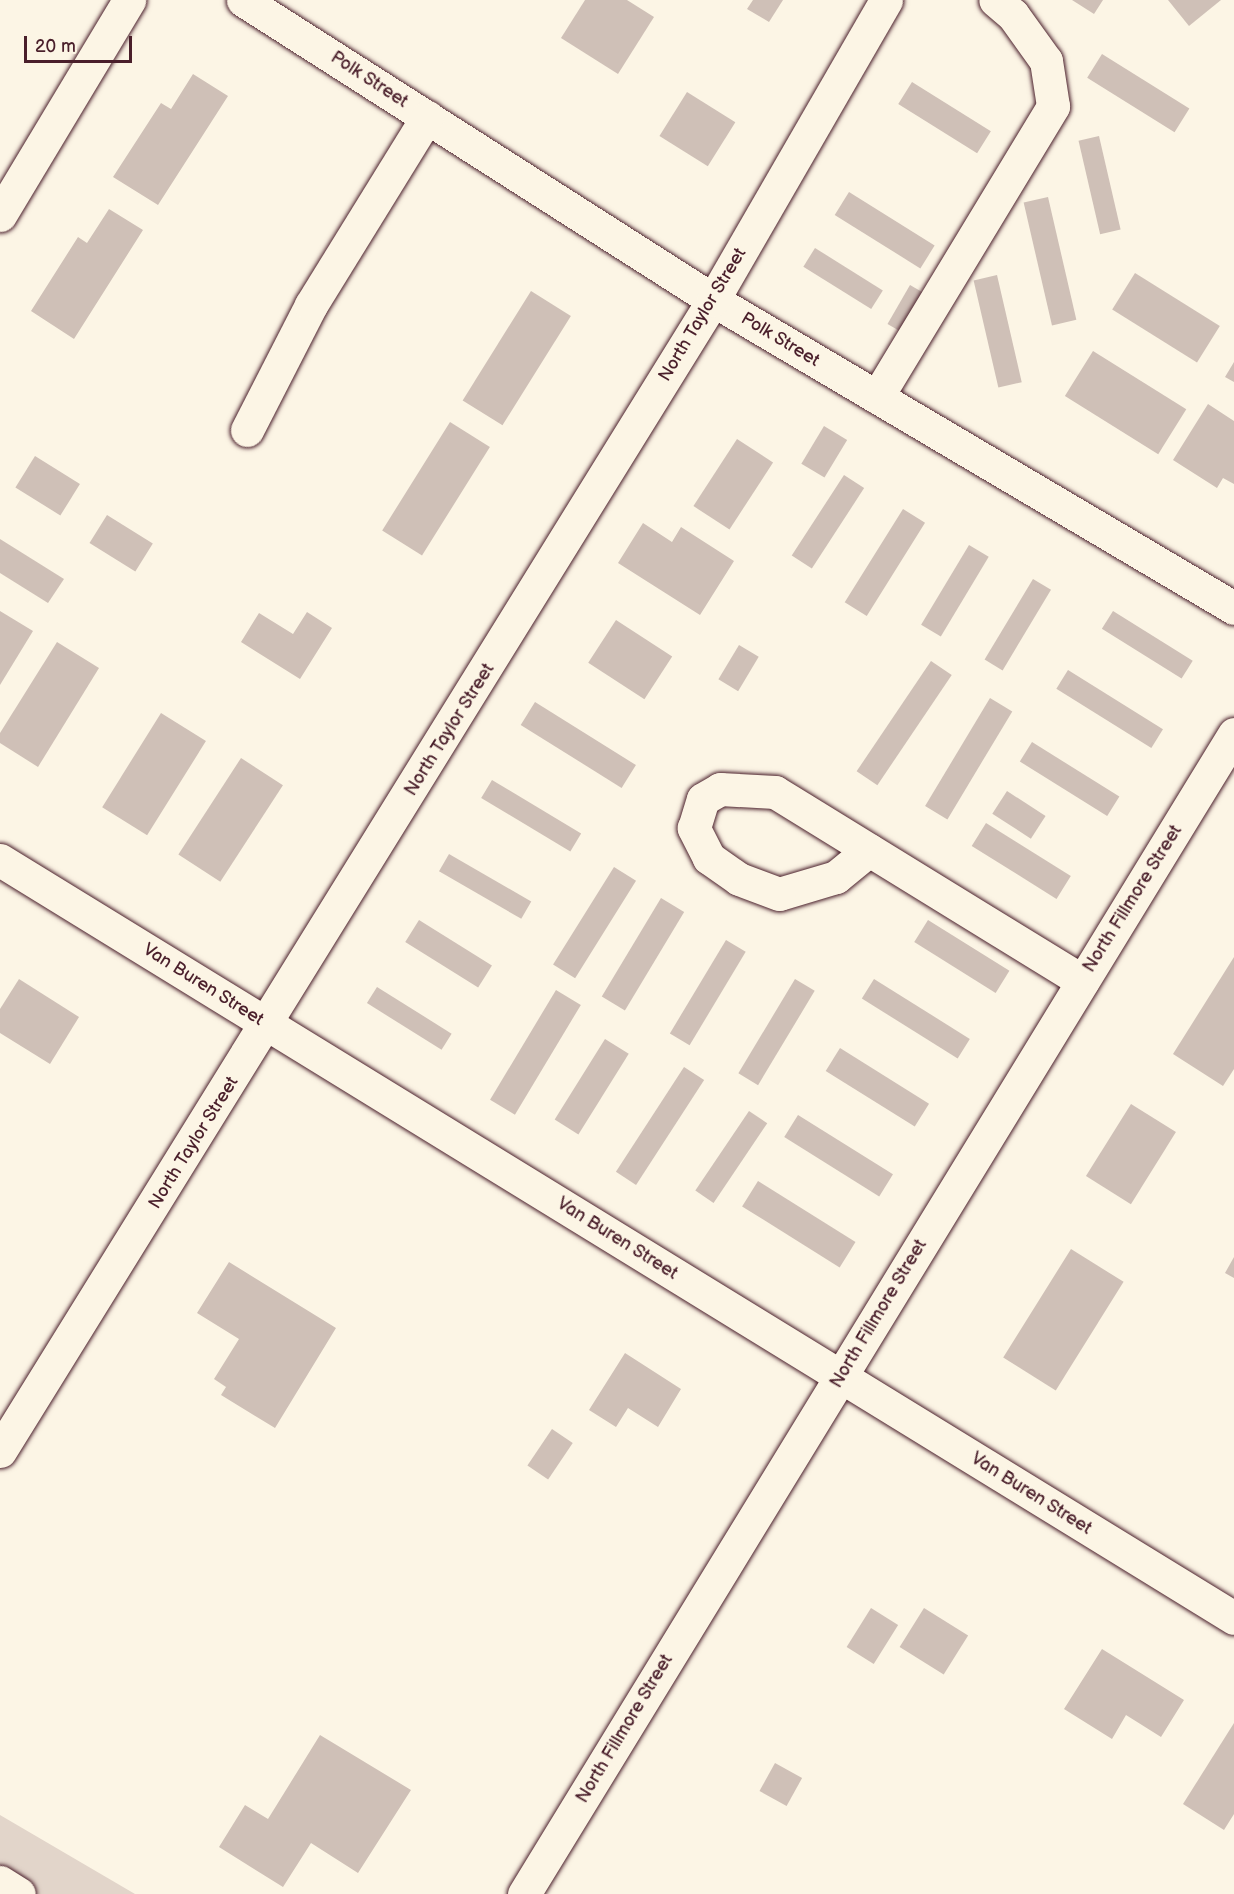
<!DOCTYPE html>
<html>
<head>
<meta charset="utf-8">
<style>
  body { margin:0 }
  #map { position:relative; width:1234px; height:1894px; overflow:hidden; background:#fcf5e5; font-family:"Balsamiq Sans",sans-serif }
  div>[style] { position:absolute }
  .green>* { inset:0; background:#e2d5ca }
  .building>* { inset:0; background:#cfc0b7; transform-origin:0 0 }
  .roads { filter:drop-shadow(0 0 2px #4a1f2b) drop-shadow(0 0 2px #4a1f2b) }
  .minor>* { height:33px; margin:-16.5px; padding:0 16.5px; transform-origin:16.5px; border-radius:16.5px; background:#fcf5e5 }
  span { translate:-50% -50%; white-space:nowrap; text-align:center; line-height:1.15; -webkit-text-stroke:6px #fcf5e5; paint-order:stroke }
  .street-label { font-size:18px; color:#4a1f2b }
  .scale { position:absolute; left:24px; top:36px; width:108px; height:27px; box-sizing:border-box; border:3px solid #4a1f2b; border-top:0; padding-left:8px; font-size:18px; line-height:21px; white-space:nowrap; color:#4a1f2b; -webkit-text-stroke:4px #fcf5e5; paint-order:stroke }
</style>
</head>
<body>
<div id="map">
  <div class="green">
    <i style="clip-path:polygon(0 1815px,135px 1894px,0 1894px)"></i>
  </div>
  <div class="building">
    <i style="clip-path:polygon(585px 0,627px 0,654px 17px,618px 74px,561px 38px)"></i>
    <i style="clip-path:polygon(753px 0,783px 0,769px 22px,747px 9px)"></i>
    <i style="clip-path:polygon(1072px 0,1103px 0,1094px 14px)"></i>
    <i style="clip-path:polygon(1168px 0,1221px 0,1189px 26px)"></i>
    <i style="left:1102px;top:54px;width:103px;height:28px;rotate:32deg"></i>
    <i style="clip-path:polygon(193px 74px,228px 96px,158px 205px,113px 177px,161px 103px,171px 109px)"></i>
    <i style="left:912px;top:82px;width:93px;height:26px;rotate:32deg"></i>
    <i style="left:687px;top:92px;width:57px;height:52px;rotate:32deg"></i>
    <i style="left:1099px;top:136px;width:96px;height:21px;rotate:77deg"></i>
    <i style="left:849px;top:192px;width:101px;height:27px;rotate:32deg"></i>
    <i style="left:1048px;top:197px;width:126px;height:25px;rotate:77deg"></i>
    <i style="clip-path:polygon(109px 209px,143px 230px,74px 339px,31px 311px,78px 237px,87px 243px)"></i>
    <i style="left:815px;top:248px;width:80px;height:22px;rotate:32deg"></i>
    <i style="left:1135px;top:273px;width:100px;height:43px;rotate:32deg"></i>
    <i style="left:997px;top:275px;width:110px;height:24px;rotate:77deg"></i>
    <i style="left:910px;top:285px;width:20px;height:45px;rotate:30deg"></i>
    <i style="left:531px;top:291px;width:47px;height:129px;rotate:32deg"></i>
    <i style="left:1093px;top:351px;width:110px;height:53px;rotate:32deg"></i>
    <i style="clip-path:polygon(1234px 362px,1234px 382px,1225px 377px)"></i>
    <i style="clip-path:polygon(1208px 404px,1234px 421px,1234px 484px,1223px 478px,1217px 488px,1173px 460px)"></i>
    <i style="left:450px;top:422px;width:47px;height:128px;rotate:32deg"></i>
    <i style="left:824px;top:426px;width:27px;height:44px;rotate:31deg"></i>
    <i style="left:737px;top:439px;width:43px;height:80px;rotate:33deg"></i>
    <i style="left:35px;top:456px;width:53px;height:37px;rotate:32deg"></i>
    <i style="left:844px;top:475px;width:24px;height:96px;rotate:33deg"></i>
    <i style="left:903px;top:509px;width:26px;height:110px;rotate:32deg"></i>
    <i style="left:107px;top:515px;width:54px;height:33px;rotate:32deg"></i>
    <i style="clip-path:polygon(643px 523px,672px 542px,681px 527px,734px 561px,700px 615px,618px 563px)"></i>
    <i style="clip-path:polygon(0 539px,64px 579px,48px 603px,0 573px)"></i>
    <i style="left:969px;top:545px;width:23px;height:93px;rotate:31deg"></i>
    <i style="left:1033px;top:579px;width:21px;height:94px;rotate:31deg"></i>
    <i style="clip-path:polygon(0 611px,33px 631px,0 685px)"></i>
    <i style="left:1113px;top:611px;width:94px;height:21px;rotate:32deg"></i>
    <i style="clip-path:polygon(307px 612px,332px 628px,300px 679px,241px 642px,259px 613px,293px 634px)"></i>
    <i style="left:616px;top:620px;width:67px;height:51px;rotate:33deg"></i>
    <i style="clip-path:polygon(57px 642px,99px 668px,38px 767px,0 743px,0 733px)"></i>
    <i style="left:739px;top:645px;width:23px;height:40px;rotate:31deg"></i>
    <i style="left:931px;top:661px;width:25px;height:133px;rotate:34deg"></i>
    <i style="left:1068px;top:670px;width:112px;height:22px;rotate:32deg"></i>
    <i style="left:990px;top:698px;width:26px;height:126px;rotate:31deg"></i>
    <i style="left:535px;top:702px;width:119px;height:27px;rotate:32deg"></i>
    <i style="left:161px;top:713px;width:53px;height:111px;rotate:32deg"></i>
    <i style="left:1032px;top:742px;width:103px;height:23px;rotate:32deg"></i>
    <i style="left:241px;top:758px;width:50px;height:115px;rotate:33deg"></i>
    <i style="left:492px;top:780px;width:104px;height:21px;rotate:31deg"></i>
    <i style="left:1007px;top:791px;width:46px;height:27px;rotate:33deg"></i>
    <i style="left:986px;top:823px;width:100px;height:27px;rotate:32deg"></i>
    <i style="left:449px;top:854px;width:95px;height:20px;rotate:30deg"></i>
    <i style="left:614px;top:867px;width:26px;height:115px;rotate:32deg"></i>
    <i style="left:661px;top:898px;width:27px;height:115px;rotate:31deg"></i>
    <i style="left:419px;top:920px;width:86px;height:26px;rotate:32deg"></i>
    <i style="left:928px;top:920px;width:96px;height:26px;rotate:32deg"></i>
    <i style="left:726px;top:940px;width:23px;height:109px;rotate:31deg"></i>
    <i style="clip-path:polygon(1234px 957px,1234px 1069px,1223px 1086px,1173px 1054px)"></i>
    <i style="clip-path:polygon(19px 979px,79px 1017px,50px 1064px,0 1033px,0 1009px)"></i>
    <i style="left:795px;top:979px;width:23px;height:110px;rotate:31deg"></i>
    <i style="left:874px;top:979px;width:113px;height:23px;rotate:32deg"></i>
    <i style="left:377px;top:987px;width:88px;height:19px;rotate:32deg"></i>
    <i style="left:556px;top:990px;width:29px;height:128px;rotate:31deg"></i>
    <i style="left:605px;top:1039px;width:28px;height:95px;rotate:32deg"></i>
    <i style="left:840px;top:1048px;width:105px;height:27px;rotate:32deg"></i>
    <i style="left:684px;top:1067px;width:24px;height:125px;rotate:33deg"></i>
    <i style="left:1131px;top:1104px;width:53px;height:85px;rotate:32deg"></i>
    <i style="left:749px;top:1111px;width:22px;height:96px;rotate:34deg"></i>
    <i style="left:798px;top:1115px;width:112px;height:26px;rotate:32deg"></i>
    <i style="left:758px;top:1181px;width:115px;height:30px;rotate:32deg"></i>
    <i style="left:1071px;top:1249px;width:62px;height:128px;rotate:32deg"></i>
    <i style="clip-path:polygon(1234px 1257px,1234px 1278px,1225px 1273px)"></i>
    <i style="clip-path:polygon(229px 1262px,336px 1328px,275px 1428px,221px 1395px,226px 1387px,214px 1379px,239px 1339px,197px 1313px)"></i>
    <i style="clip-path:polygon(625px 1353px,681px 1389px,658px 1427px,628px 1408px,616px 1427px,589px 1410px)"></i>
    <i style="left:552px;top:1429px;width:25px;height:44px;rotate:34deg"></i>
    <i style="left:871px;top:1608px;width:32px;height:46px;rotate:32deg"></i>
    <i style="left:924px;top:1608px;width:52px;height:46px;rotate:32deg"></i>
    <i style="clip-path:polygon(1102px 1649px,1184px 1700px,1161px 1737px,1126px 1715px,1112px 1739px,1064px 1709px)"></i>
    <i style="clip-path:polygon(1234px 1723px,1234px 1814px,1224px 1830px,1183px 1804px)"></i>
    <i style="clip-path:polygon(320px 1735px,411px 1790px,358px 1873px,311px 1843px,283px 1887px,219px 1847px,245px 1805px,268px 1819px)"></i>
    <i style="left:775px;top:1763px;width:31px;height:32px;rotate:29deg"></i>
  </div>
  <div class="roads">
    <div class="minor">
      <i style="left:243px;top:0;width:558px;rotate:32.55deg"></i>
      <i style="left:713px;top:300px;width:605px;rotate:30.59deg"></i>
      <i style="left:0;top:215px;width:251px;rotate:-59deg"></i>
      <i style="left:877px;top:397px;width:340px;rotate:-58.8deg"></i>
      <i style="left:1053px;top:106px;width:46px;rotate:-98.8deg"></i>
      <i style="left:1046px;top:61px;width:57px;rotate:-125.7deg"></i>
      <i style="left:1013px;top:15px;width:23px;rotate:-140deg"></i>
      <i style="left:247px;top:430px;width:140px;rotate:-62.9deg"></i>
      <i style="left:311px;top:305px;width:221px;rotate:-58.3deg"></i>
      <i style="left:869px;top:850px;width:43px;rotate:140.7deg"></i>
      <i style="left:836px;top:877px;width:59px;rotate:163.4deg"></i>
      <i style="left:779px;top:894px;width:43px;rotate:-159.4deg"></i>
      <i style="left:739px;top:879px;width:37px;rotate:-145deg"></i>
      <i style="left:709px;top:858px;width:34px;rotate:-117deg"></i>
      <i style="left:694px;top:828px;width:30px;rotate:-73deg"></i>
      <i style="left:703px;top:799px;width:20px;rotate:-30deg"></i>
      <i style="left:720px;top:789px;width:55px;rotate:3.1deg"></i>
      <i style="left:775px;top:792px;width:361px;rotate:31.6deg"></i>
      <i style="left:0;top:860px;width:1448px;rotate:31.56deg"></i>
      <i style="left:0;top:1451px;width:1354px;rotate:-58.22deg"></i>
      <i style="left:713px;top:300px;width:346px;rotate:-60deg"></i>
      <i style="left:0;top:1882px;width:22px;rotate:32deg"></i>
      <i style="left:524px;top:1894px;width:1360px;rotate:-58.53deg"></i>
    </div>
  </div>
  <div class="street-label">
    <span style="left:369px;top:80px;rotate:33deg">Polk Street</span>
    <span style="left:703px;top:315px;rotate:-59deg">North Taylor Street</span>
    <span style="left:780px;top:340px;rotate:31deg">Polk Street</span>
    <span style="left:450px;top:730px;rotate:-58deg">North Taylor Street</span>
    <span style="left:1133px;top:899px;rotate:-58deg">North Fillmore Street</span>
    <span style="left:203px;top:985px;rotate:32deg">Van Buren Street</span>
    <span style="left:194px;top:1143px;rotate:-58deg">North Taylor Street</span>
    <span style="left:617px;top:1239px;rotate:32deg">Van Buren Street</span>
    <span style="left:879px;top:1314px;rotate:-59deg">North Fillmore Street</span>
    <span style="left:1031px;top:1494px;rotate:32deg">Van Buren Street</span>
    <span style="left:625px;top:1729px;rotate:-59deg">North Fillmore Street</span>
  </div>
  <div class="scale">20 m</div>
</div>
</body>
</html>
